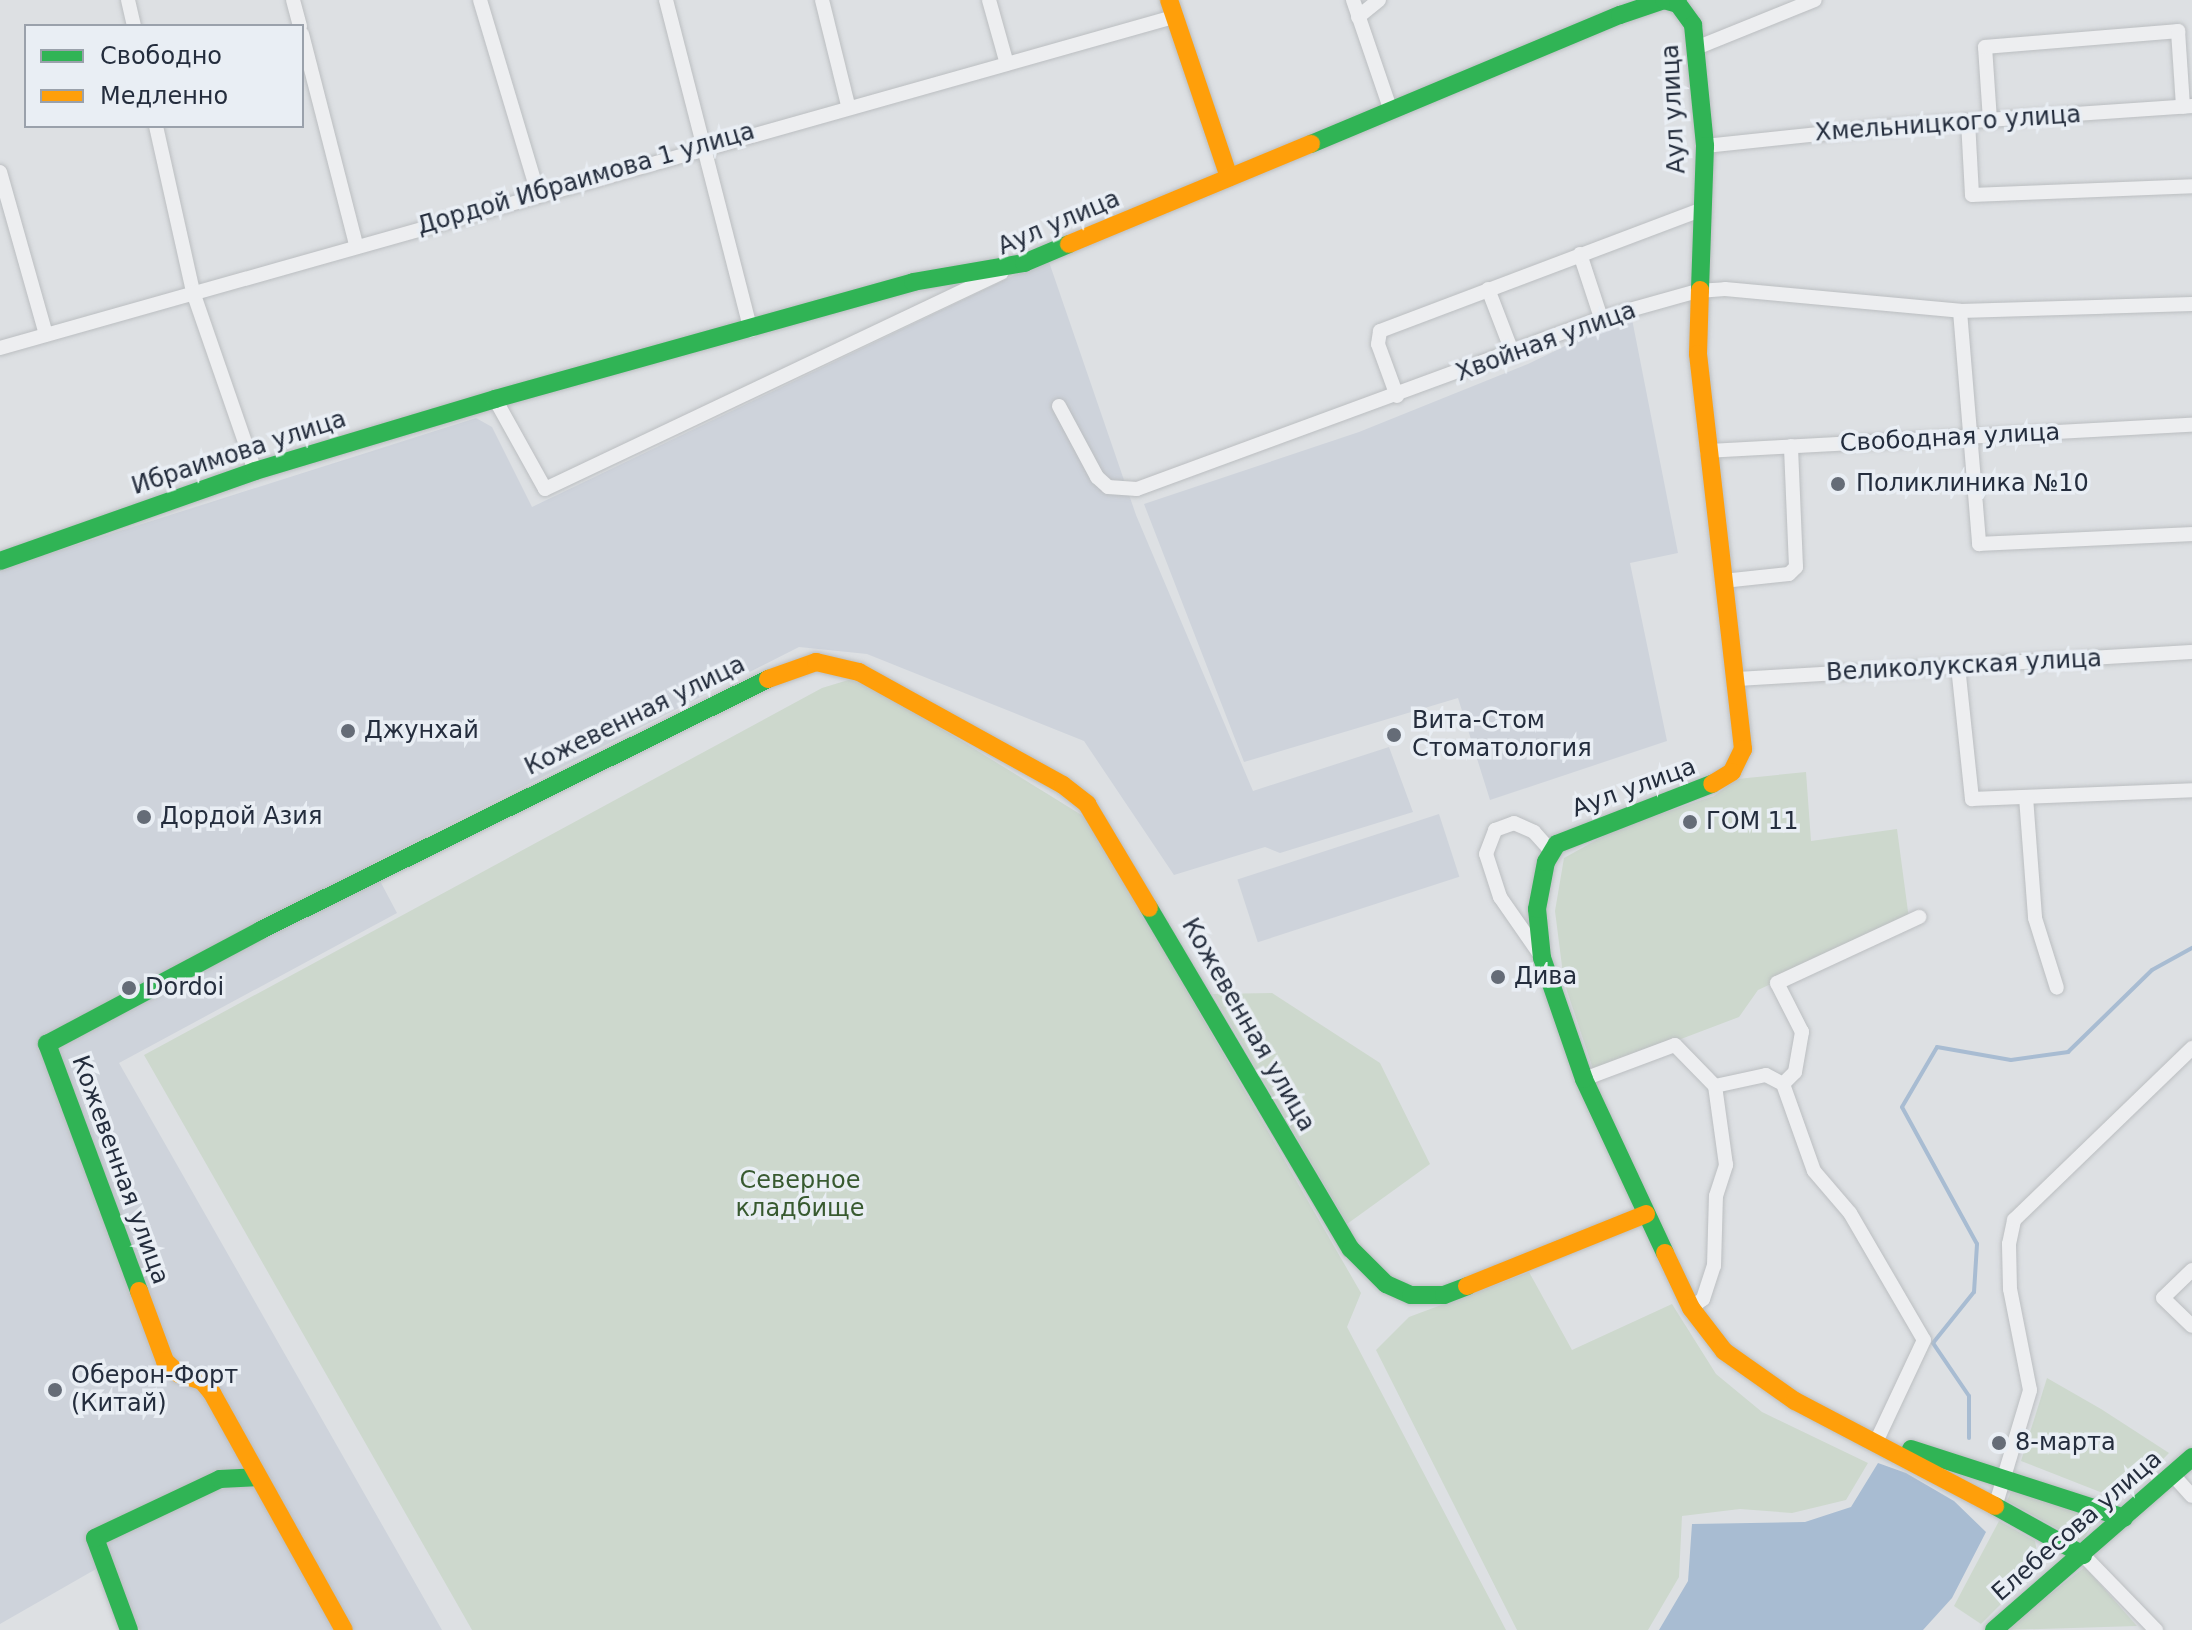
<!DOCTYPE html>
<html>
<head>
<meta charset="utf-8">
<style>
  body { margin:0 }
  #map { position:relative; width:2192px; height:1630px; overflow:hidden; background:#dde0e3; font-family:"DejaVu Sans",sans-serif }
  div>[style] { position:absolute }
  .built>* { inset:0; background:#ced3db; transform-origin:0 0 }
  .green>* { inset:0; background:#cdd8cd }
  .water>* { inset:0; background:#a8bcd2 }
  .stream>* { height:4px; margin:-2px; padding:0 2px; transform-origin:2px; border-radius:2px; background:#a8bcd2 }
  .roads { filter:drop-shadow(0 0 2px #bbbec1) drop-shadow(0 0 2px #bbbec1) }
  .street>* { height:14px; margin:-7px; padding:0 7px; transform-origin:7px; border-radius:7px; background:#edeef0 }
  .fast>* { height:18px; margin:-9px; padding:0 9px; transform-origin:9px; border-radius:9px; background:#30b455 }
  .slow>* { height:18px; margin:-9px; padding:0 9px; transform-origin:9px; border-radius:9px; background:#ff9f0a }
  .dots>* { width:22px; height:22px; translate:-50% -50%; box-sizing:border-box; border:4px solid #e9eef4; border-radius:50% }
  span { translate:-50% -50%; white-space:nowrap; text-align:center; line-height:1.15; -webkit-text-stroke:7px #e9eef4; paint-order:stroke }
  .street-label { font-size:24px; color:#242d3d }
  .poi-label { font-size:24px; color:#242d3d }
  .left { translate:0 -50%; text-align:left }
  .park-label { font-size:24px; color:#385a30 }
  .legend { position:absolute; left:24px; top:24px; width:280px; height:104px; box-sizing:border-box; background:#e9eef4; border:2px solid #9aa1ab; margin:0; padding:10px 14px; list-style:none; font-size:24px; color:#242d3d }
  .legend li { display:flex; align-items:center; gap:16px; height:40px }
  .legend b { width:40px; border:2px solid #9aa1ab }
</style>
</head>
<body>
<div id="map">
  <div class="built">
    <i style="clip-path:polygon(1048px 259px,1136px 515px,1253px 791px,1389px 747px,1413px 812px,1280px 853px,1265px 847px,1174px 875px,1084px 741px,867px 654px,799px 647px,371px 864px,397px 913px,119px 1063px,442px 1630px,140px 1630px,103px 1565px,0 1624px,0 569px,476px 418px,492px 427px,532px 507px)"></i>
    <i style="clip-path:polygon(1631px 314px,1678px 553px,1630px 563px,1667px 741px,1490px 800px,1458px 698px,1244px 762px,1144px 504px,1359px 432px,1528px 364px)"></i>
    <i style="left:1439px;top:814px;width:66px;height:212px;rotate:72deg"></i>
  </div>
  <div class="green">
    <i style="clip-path:polygon(858px 677px,1088px 819px,1361px 1293px,1347px 1327px,1506px 1630px,472px 1630px,144px 1055px,822px 688px)"></i>
    <i style="clip-path:polygon(1806px 772px,1811px 841px,1897px 829px,1909px 919px,1758px 990px,1739px 1017px,1594px 1072px,1564px 982px,1555px 911px,1564px 858px,1618px 828px,1714px 796px,1737px 779px)"></i>
    <i style="clip-path:polygon(1272px 993px,1380px 1063px,1430px 1164px,1347px 1224px,1213px 994px)"></i>
    <i style="clip-path:polygon(1529px 1272px,1572px 1350px,1672px 1304px,1716px 1374px,1762px 1412px,1868px 1463px,1846px 1500px,1792px 1513px,1740px 1509px,1682px 1516px,1679px 1577px,1648px 1630px,1517px 1630px,1376px 1350px,1409px 1317px)"></i>
    <i style="clip-path:polygon(2047px 1378px,2101px 1409px,2169px 1453px,2131px 1492px,2118px 1499px,2021px 1461px)"></i>
    <i style="clip-path:polygon(2012px 1489px,2097px 1517px,2082px 1542px,2007px 1501px)"></i>
    <i style="clip-path:polygon(1999px 1521px,2035px 1541px,2038px 1557px,2035px 1570px,1981px 1624px,1954px 1606px)"></i>
    <i style="clip-path:polygon(2085px 1567px,2137px 1626px,2003px 1630px)"></i>
  </div>
  <div class="water">
    <i style="clip-path:polygon(1878px 1463px,1906px 1473px,1954px 1501px,1986px 1532px,1952px 1598px,1923px 1630px,1659px 1630px,1688px 1581px,1692px 1524px,1805px 1522px,1851px 1507px)"></i>
  </div>
  <div class="stream">
    <i style="left:1969px;top:1438px;width:42px;rotate:-90deg"></i>
    <i style="left:1969px;top:1396px;width:64px;rotate:-124.2deg"></i>
    <i style="left:1933px;top:1343px;width:65px;rotate:-51.2deg"></i>
    <i style="left:1974px;top:1292px;width:48px;rotate:-86.4deg"></i>
    <i style="left:1977px;top:1244px;width:156px;rotate:-118.7deg"></i>
    <i style="left:1902px;top:1107px;width:69px;rotate:-59.7deg"></i>
    <i style="left:1937px;top:1047px;width:75px;rotate:10deg"></i>
    <i style="left:2011px;top:1060px;width:58px;rotate:-8deg"></i>
    <i style="left:2068px;top:1052px;width:117px;rotate:-44.3deg"></i>
    <i style="left:2152px;top:970px;width:46px;rotate:-28.8deg"></i>
  </div>
  <div class="roads">
    <div class="street">
      <i style="left:128px;top:0;width:27px;rotate:77deg"></i>
      <i style="left:293px;top:0;width:27px;rotate:75deg"></i>
      <i style="left:480px;top:0;width:202px;rotate:73.3deg"></i>
      <i style="left:666px;top:0;width:341px;rotate:75.6deg"></i>
      <i style="left:822px;top:0;width:108px;rotate:76.1deg"></i>
      <i style="left:989px;top:0;width:66px;rotate:74.3deg"></i>
      <i style="left:1353px;top:0;width:117px;rotate:71.1deg"></i>
      <i style="left:1358px;top:17px;width:27px;rotate:-39deg"></i>
      <i style="left:302px;top:34px;width:218px;rotate:75.6deg"></i>
      <i style="left:1696px;top:48px;width:128px;rotate:-22deg"></i>
      <i style="left:1990px;top:120px;width:73px;rotate:-93.9deg"></i>
      <i style="left:1985px;top:47px;width:194px;rotate:-4.7deg"></i>
      <i style="left:2178px;top:31px;width:76px;rotate:86.2deg"></i>
      <i style="left:1968px;top:121px;width:74px;rotate:86.9deg"></i>
      <i style="left:1972px;top:195px;width:220px;rotate:-2.3deg"></i>
      <i style="left:156px;top:126px;width:170px;rotate:77.4deg"></i>
      <i style="left:193px;top:292px;width:189px;rotate:70.9deg"></i>
      <i style="left:1705px;top:146px;width:181px;rotate:-6deg"></i>
      <i style="left:1885px;top:127px;width:308px;rotate:-3.9deg"></i>
      <i style="left:0;top:172px;width:169px;rotate:74.2deg"></i>
      <i style="left:1580px;top:254px;width:67px;rotate:71.8deg"></i>
      <i style="left:1488px;top:289px;width:70px;rotate:69deg"></i>
      <i style="left:1960px;top:311px;width:234px;rotate:85.3deg"></i>
      <i style="left:1979px;top:544px;width:213px;rotate:-2.7deg"></i>
      <i style="left:0;top:348px;width:1220px;rotate:-15.75deg"></i>
      <i style="left:1397px;top:396px;width:55px;rotate:-110.1deg"></i>
      <i style="left:1378px;top:344px;width:13px;rotate:-81deg"></i>
      <i style="left:1380px;top:331px;width:342px;rotate:-20.7deg"></i>
      <i style="left:495px;top:399px;width:103px;rotate:60.9deg"></i>
      <i style="left:545px;top:489px;width:505px;rotate:-25.35deg"></i>
      <i style="left:1059px;top:406px;width:81px;rotate:61.8deg"></i>
      <i style="left:1097px;top:477px;width:15px;rotate:42deg"></i>
      <i style="left:1108px;top:487px;width:29px;rotate:4deg"></i>
      <i style="left:1137px;top:489px;width:495px;rotate:-20.2deg"></i>
      <i style="left:1601px;top:318px;width:101px;rotate:-15.6deg"></i>
      <i style="left:1698px;top:291px;width:27px;rotate:-4deg"></i>
      <i style="left:1725px;top:289px;width:236px;rotate:5.3deg"></i>
      <i style="left:1960px;top:311px;width:232px;rotate:-1.7deg"></i>
      <i style="left:1707px;top:451px;width:486px;rotate:-3.1deg"></i>
      <i style="left:1723px;top:581px;width:66px;rotate:-6.1deg"></i>
      <i style="left:1789px;top:574px;width:10px;rotate:-45deg"></i>
      <i style="left:1796px;top:567px;width:121px;rotate:-92.4deg"></i>
      <i style="left:1958px;top:666px;width:134px;rotate:84deg"></i>
      <i style="left:1972px;top:799px;width:220px;rotate:-2.3deg"></i>
      <i style="left:1736px;top:679px;width:457px;rotate:-3.4deg"></i>
      <i style="left:2026px;top:797px;width:121px;rotate:85.7deg"></i>
      <i style="left:2035px;top:918px;width:73px;rotate:72.6deg"></i>
      <i style="left:1541px;top:956px;width:72px;rotate:-124.8deg"></i>
      <i style="left:1500px;top:897px;width:45px;rotate:-108deg"></i>
      <i style="left:1486px;top:854px;width:26px;rotate:-69deg"></i>
      <i style="left:1495px;top:830px;width:20px;rotate:-20deg"></i>
      <i style="left:1514px;top:823px;width:22px;rotate:24deg"></i>
      <i style="left:1534px;top:832px;width:25px;rotate:48deg"></i>
      <i style="left:1584px;top:1079px;width:97px;rotate:-20.5deg"></i>
      <i style="left:1675px;top:1045px;width:57px;rotate:45.7deg"></i>
      <i style="left:1715px;top:1086px;width:52px;rotate:-12.2deg"></i>
      <i style="left:1766px;top:1075px;width:19px;rotate:28deg"></i>
      <i style="left:1783px;top:1084px;width:92px;rotate:70.4deg"></i>
      <i style="left:1814px;top:1171px;width:55px;rotate:49.4deg"></i>
      <i style="left:1850px;top:1213px;width:147px;rotate:59.8deg"></i>
      <i style="left:1924px;top:1340px;width:110px;rotate:115.2deg"></i>
      <i style="left:1783px;top:1084px;width:17px;rotate:-45deg"></i>
      <i style="left:1795px;top:1072px;width:41px;rotate:-80.1deg"></i>
      <i style="left:1802px;top:1032px;width:55px;rotate:-117deg"></i>
      <i style="left:1777px;top:983px;width:157px;rotate:-24.9deg"></i>
      <i style="left:2192px;top:1270px;width:40px;rotate:136deg"></i>
      <i style="left:2163px;top:1298px;width:40px;rotate:44deg"></i>
      <i style="left:1691px;top:1308px;width:15px;rotate:-37deg"></i>
      <i style="left:1703px;top:1299px;width:35px;rotate:-72deg"></i>
      <i style="left:1714px;top:1266px;width:70px;rotate:-88.4deg"></i>
      <i style="left:1716px;top:1196px;width:33px;rotate:-72deg"></i>
      <i style="left:1726px;top:1165px;width:80px;rotate:-97.9deg"></i>
      <i style="left:2173px;top:1475px;width:28px;rotate:48deg"></i>
      <i style="left:1995px;top:1507px;width:122px;rotate:-73.3deg"></i>
      <i style="left:2030px;top:1390px;width:103px;rotate:-101.2deg"></i>
      <i style="left:2010px;top:1289px;width:45px;rotate:-91.3deg"></i>
      <i style="left:2009px;top:1244px;width:25px;rotate:-78deg"></i>
      <i style="left:2014px;top:1220px;width:248px;rotate:-44deg"></i>
      <i style="left:2083px;top:1555px;width:105px;rotate:45.8deg"></i>
    </div>
    <div class="fast">
      <i style="left:1311px;top:144px;width:335px;rotate:-22.7deg"></i>
      <i style="left:1620px;top:15px;width:46px;rotate:-18.8deg"></i>
      <i style="left:1664px;top:0;width:15px;rotate:16deg"></i>
      <i style="left:1678px;top:4px;width:26px;rotate:54deg"></i>
      <i style="left:1693px;top:25px;width:122px;rotate:84.3deg"></i>
      <i style="left:1705px;top:146px;width:144px;rotate:92deg"></i>
      <i style="left:0;top:561px;width:270px;rotate:-19.4deg"></i>
      <i style="left:255px;top:471px;width:251px;rotate:-16.7deg"></i>
      <i style="left:495px;top:399px;width:434px;rotate:-15.6deg"></i>
      <i style="left:913px;top:282px;width:113px;rotate:-9.7deg"></i>
      <i style="left:1024px;top:263px;width:49px;rotate:-22.9deg"></i>
      <i style="left:1149px;top:908px;width:396px;rotate:59.4deg"></i>
      <i style="left:1351px;top:1249px;width:49px;rotate:45deg"></i>
      <i style="left:1386px;top:1284px;width:27px;rotate:24deg"></i>
      <i style="left:1411px;top:1295px;width:33px"></i>
      <i style="left:1444px;top:1295px;width:25px;rotate:-21deg"></i>
      <i style="left:1665px;top:1253px;width:192px;rotate:-115deg"></i>
      <i style="left:1584px;top:1079px;width:128px;rotate:-109.1deg"></i>
      <i style="left:1542px;top:958px;width:49px;rotate:-95.8deg"></i>
      <i style="left:1537px;top:909px;width:48px;rotate:-79.2deg"></i>
      <i style="left:1546px;top:862px;width:21px;rotate:-59deg"></i>
      <i style="left:1557px;top:844px;width:166px;rotate:-21.2deg"></i>
      <i style="left:139px;top:1291px;width:264px;rotate:-110.4deg"></i>
      <i style="left:47px;top:1044px;width:242px;rotate:-28deg"></i>
      <i style="left:261px;top:930px;width:566px;rotate:-26.34deg"></i>
      <i style="left:1911px;top:1449px;width:224px;rotate:17.9deg"></i>
      <i style="left:1995px;top:1506px;width:101px;rotate:29.1deg"></i>
      <i style="left:129px;top:1630px;width:98px;rotate:-110.3deg"></i>
      <i style="left:95px;top:1538px;width:138px;rotate:-25.3deg"></i>
      <i style="left:220px;top:1479px;width:35px;rotate:-3deg"></i>
      <i style="left:1994px;top:1630px;width:263px;rotate:-41.1deg"></i>
    </div>
    <div class="slow">
      <i style="left:1169px;top:0;width:187px;rotate:71.3deg"></i>
      <i style="left:1069px;top:244px;width:262px;rotate:-22.5deg"></i>
      <i style="left:1700px;top:290px;width:64px;rotate:91.8deg"></i>
      <i style="left:1698px;top:354px;width:398px;rotate:83.5deg"></i>
      <i style="left:1743px;top:749px;width:25px;rotate:116deg"></i>
      <i style="left:1732px;top:772px;width:23px;rotate:149deg"></i>
      <i style="left:768px;top:679px;width:51px;rotate:-19.5deg"></i>
      <i style="left:816px;top:662px;width:44px;rotate:13.1deg"></i>
      <i style="left:859px;top:672px;width:233px;rotate:29deg"></i>
      <i style="left:1063px;top:785px;width:31px;rotate:38deg"></i>
      <i style="left:1087px;top:804px;width:121px;rotate:59.2deg"></i>
      <i style="left:1665px;top:1253px;width:61px;rotate:64.7deg"></i>
      <i style="left:1691px;top:1308px;width:54px;rotate:52.5deg"></i>
      <i style="left:1724px;top:1351px;width:87px;rotate:35.2deg"></i>
      <i style="left:1795px;top:1401px;width:226px;rotate:27.7deg"></i>
      <i style="left:1467px;top:1286px;width:193px;rotate:-21.9deg"></i>
      <i style="left:139px;top:1291px;width:75px;rotate:69.6deg"></i>
      <i style="left:165px;top:1361px;width:19px;rotate:43deg"></i>
      <i style="left:179px;top:1374px;width:24px;rotate:17deg"></i>
      <i style="left:202px;top:1381px;width:16px;rotate:50deg"></i>
      <i style="left:212px;top:1393px;width:271px;rotate:60.9deg"></i>
    </div>
  </div>
  <div class="dots">
    <i style="left:1838px;top:484px;background:#656c77"></i>
    <i style="left:348px;top:731px;background:#656c77"></i>
    <i style="left:1394px;top:735px;background:#656c77"></i>
    <i style="left:144px;top:817px;background:#656c77"></i>
    <i style="left:1690px;top:822px;background:#656c77"></i>
    <i style="left:1498px;top:977px;background:#656c77"></i>
    <i style="left:129px;top:988px;background:#656c77"></i>
    <i style="left:55px;top:1390px;background:#656c77"></i>
    <i style="left:1999px;top:1443px;background:#656c77"></i>
  </div>
  <div class="street-label">
    <span style="left:1674px;top:109px;rotate:-93deg">Аул улица</span>
    <span style="left:1948px;top:124px;rotate:-4deg">Хмельницкого улица</span>
    <span style="left:586px;top:179px;rotate:-16deg">Дордой Ибраимова 1 улица</span>
    <span style="left:1059px;top:223px;rotate:-23deg">Аул улица</span>
    <span style="left:1546px;top:342px;rotate:-20deg">Хвойная улица</span>
    <span style="left:1950px;top:438px;rotate:-3deg">Свободная улица</span>
    <span style="left:239px;top:453px;rotate:-18deg">Ибраимова улица</span>
    <span style="left:1964px;top:666px;rotate:-3deg">Великолукская улица</span>
    <span style="left:635px;top:716px;rotate:-26deg">Кожевенная улица</span>
    <span style="left:1634px;top:788px;rotate:-20deg">Аул улица</span>
    <span style="left:1248px;top:1025px;rotate:60deg">Кожевенная улица</span>
    <span style="left:120px;top:1170px;rotate:70deg">Кожевенная улица</span>
    <span style="left:2077px;top:1526px;rotate:-41deg">Елебесова улица</span>
  </div>
  <div class="poi-label">
    <span class="left" style="left:1856px;top:484px">Поликлиника №10</span>
    <span class="left" style="left:1412px;top:735px">Вита-Стом<br>Стоматология</span>
    <span class="left" style="left:364px;top:731px">Джунхай</span>
    <span class="left" style="left:160px;top:817px">Дордой Азия</span>
    <span class="left" style="left:1706px;top:822px">ГОМ 11</span>
    <span class="left" style="left:1514px;top:977px">Дива</span>
    <span class="left" style="left:145px;top:988px">Dordoi</span>
    <span class="left" style="left:71px;top:1390px">Оберон-Форт<br>(Китай)</span>
    <span class="left" style="left:2015px;top:1443px">8-марта</span>
  </div>
  <div class="park-label">
    <span style="left:800px;top:1195px">Северное<br>кладбище</span>
  </div>
  <ul class="legend">
  <li><b style="height:10px;background:#30b455"></b>Свободно</li>
  <li><b style="height:10px;background:#ff9f0a"></b>Медленно</li>
  </ul>
</div>
</body>
</html>
